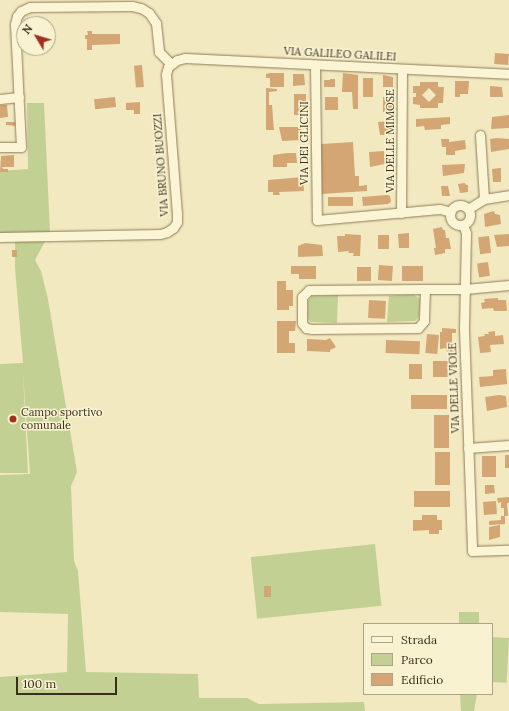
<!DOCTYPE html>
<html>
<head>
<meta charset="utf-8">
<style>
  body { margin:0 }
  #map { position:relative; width:509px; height:711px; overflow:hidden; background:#f2e9c1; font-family:Lora,serif }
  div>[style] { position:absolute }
  .green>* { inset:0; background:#c2d193; transform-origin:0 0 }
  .building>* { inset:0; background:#d3a673; transform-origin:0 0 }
  .roads { filter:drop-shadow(0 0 1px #8d7a57) drop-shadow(0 0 1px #8d7a57) }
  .minor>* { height:9px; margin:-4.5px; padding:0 4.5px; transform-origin:4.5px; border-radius:4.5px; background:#fcf5d5 }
  .minor>.ring { margin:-4.5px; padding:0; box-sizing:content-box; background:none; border:9px solid #fcf5d5; border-radius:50% }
  .dots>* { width:11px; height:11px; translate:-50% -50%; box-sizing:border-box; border:2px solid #f8f2d1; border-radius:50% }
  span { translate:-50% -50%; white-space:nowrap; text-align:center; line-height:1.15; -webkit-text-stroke:3px #f8f2d1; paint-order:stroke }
  .street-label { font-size:11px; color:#3b2f1c }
  .poi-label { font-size:11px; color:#3b2f1c }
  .left { translate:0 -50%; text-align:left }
  .legend { position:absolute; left:363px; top:623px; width:130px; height:72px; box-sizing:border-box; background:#f8f2d1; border:1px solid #aca489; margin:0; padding:5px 7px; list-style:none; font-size:12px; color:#3b2f1c }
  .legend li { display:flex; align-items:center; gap:8px; height:20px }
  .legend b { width:20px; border:1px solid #aca489 }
  .north { position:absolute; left:16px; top:16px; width:40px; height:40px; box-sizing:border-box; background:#f8f2d1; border:1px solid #aca489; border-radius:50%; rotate:308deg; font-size:11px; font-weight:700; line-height:16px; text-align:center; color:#3b2f1c }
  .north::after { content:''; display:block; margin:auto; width:14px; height:18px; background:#a13021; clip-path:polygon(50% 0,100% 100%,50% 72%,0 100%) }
  .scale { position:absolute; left:16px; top:677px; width:101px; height:18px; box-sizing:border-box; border:2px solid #3b2f1c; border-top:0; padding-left:5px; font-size:12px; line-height:14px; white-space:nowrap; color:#3b2f1c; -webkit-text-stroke:3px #f8f2d1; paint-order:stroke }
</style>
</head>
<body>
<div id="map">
  <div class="green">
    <i style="clip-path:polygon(27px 103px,44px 103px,50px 232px,35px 260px,41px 271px,48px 299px,77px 472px,71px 486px,74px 561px,78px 571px,86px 672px,198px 674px,199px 698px,247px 698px,259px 704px,364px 702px,365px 711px,0 711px,0 677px,67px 672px,68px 614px,0 612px,0 475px,30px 474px,23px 373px,28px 473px,0 473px,0 364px,23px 363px,15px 268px,15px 233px,0 234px,0 171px,28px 169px)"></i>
    <i style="clip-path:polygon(413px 294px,420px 299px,419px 317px,415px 321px,387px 322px,389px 296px)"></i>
    <i style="clip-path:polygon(338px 295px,337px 323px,311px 322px,308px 319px,308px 301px,312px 296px)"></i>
    <i style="left:375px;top:544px;width:62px;height:125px;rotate:84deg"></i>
    <i style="left:459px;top:612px;width:20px;height:12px"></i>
    <i style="left:492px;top:637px;width:17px;height:45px;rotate:3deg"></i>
    <i style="clip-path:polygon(460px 694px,477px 694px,474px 711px,461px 711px)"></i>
  </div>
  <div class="building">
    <i style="clip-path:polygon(87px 31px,92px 31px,92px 34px,120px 34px,120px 44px,92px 45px,92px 50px,87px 50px,87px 39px,85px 39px,85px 35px,88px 35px)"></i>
    <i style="left:495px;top:53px;width:14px;height:11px;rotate:4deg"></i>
    <i style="left:142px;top:65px;width:22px;height:8px;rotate:85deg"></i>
    <i style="clip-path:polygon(270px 73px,284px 73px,284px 87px,270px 87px,270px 78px,266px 78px,266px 74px)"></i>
    <i style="clip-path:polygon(343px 73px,358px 75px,358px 109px,353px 109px,352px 92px,342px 92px)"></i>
    <i style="clip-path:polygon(293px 74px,304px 74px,305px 85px,293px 86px)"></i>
    <i style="clip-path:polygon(383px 75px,393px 77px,393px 87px,383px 87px)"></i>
    <i style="left:363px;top:78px;width:10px;height:19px"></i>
    <i style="clip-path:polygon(330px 79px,335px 79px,335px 87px,324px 87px,324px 80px,330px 80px)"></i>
    <i style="clip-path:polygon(455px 81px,469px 81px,468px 94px,460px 94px,460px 97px,455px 97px)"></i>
    <i style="clip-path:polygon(evenodd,420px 82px,438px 82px,438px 87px,444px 87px,443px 103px,438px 103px,438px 108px,420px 108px,420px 105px,413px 104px,413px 97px,416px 97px,416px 93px,413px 93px,413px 86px,420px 86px,420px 82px,429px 88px,436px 95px,429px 102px,422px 95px,429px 88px)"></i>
    <i style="clip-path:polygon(490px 86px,502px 87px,503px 97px,490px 97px)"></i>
    <i style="clip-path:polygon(266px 88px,277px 89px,277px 91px,269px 92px,269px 105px,272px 105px,274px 130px,266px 130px)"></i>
    <i style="left:294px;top:94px;width:12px;height:21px"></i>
    <i style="left:115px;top:97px;width:10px;height:21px;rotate:84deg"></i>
    <i style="left:325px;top:97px;width:13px;height:13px"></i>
    <i style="left:383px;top:97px;width:9px;height:15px"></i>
    <i style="clip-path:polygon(140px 102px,140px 114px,134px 114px,134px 110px,126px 110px,126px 103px)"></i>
    <i style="clip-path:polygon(0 105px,7px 105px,8px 117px,0 118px)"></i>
    <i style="clip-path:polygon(509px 115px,509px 128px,491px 129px,492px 117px)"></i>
    <i style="clip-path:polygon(450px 117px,450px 124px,441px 125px,441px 129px,425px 130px,424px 126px,416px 127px,416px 119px)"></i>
    <i style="clip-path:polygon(391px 121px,391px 135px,380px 135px,378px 122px)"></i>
    <i style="clip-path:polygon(6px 122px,15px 122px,16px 126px,6px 125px)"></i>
    <i style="clip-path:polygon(279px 127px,298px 127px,298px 128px,301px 128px,301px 140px,282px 141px)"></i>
    <i style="clip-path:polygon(497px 138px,509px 139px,509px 149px,491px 152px,490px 139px)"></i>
    <i style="clip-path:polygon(441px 139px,449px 139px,449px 142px,465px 140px,466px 149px,455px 151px,455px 155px,446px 155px,446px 147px,442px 147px)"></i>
    <i style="clip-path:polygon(353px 142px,355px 176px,359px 176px,359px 186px,367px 185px,367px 191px,321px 194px,321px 144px)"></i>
    <i style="clip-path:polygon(384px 151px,385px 164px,370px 167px,369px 152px)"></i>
    <i style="clip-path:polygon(287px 153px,296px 153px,297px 163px,287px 163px,287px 167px,273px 167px,273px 155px)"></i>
    <i style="clip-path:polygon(14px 155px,14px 167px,2px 167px,3px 169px,8px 169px,8px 172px,0 172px,1px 156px)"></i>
    <i style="clip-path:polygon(465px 164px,464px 173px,443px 176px,442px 165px)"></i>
    <i style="clip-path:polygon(501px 168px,501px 182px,493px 182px,492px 169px)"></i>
    <i style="clip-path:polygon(303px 177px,304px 191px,279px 192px,280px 195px,273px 195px,273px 192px,268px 192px,268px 180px)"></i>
    <i style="clip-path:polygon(465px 183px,466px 185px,468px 185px,468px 192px,460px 193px,458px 184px)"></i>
    <i style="clip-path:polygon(441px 186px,448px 186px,450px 196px,442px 196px)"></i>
    <i style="clip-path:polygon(387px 195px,390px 196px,391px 202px,388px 204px,363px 206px,362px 197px)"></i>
    <i style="left:353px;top:197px;width:9px;height:25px;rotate:90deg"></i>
    <i style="clip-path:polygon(494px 211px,495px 214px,500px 215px,501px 224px,485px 227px,484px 214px)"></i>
    <i style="clip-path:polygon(442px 227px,443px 230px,445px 230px,446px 238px,449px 238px,451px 249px,445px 249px,445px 253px,435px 255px,434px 248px,436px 248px,433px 229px)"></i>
    <i style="clip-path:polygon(409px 233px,409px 248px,399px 248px,398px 234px)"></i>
    <i style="clip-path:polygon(345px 234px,361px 235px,360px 256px,353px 256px,354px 253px,348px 253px,349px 251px,338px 252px,337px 236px,345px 236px)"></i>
    <i style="clip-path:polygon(509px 234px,509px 246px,497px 247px,494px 235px)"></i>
    <i style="left:389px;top:235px;width:14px;height:11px;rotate:90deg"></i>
    <i style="left:489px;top:236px;width:17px;height:11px;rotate:83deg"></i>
    <i style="clip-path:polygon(305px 243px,322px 245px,323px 256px,298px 257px,298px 246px)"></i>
    <i style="left:12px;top:250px;width:5px;height:7px"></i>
    <i style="left:488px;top:262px;width:14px;height:11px;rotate:82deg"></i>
    <i style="left:379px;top:265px;width:14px;height:15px;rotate:4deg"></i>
    <i style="clip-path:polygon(291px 266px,316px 266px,316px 279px,299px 279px,299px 274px,291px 274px)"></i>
    <i style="left:402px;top:266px;width:21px;height:15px"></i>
    <i style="left:357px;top:267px;width:14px;height:14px"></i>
    <i style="clip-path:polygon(277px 281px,286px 281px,286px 290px,293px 290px,293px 306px,289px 306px,289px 310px,277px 310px)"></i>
    <i style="clip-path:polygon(498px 298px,498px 300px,506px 300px,507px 311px,494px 311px,493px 308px,482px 309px,481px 303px,485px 302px,484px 299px)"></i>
    <i style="left:369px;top:300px;width:17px;height:18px;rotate:3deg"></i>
    <i style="clip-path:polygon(277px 321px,296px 321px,295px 331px,289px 331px,289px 343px,295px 343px,295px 353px,277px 353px)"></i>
    <i style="clip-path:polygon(442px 328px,456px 329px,456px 333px,452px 333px,452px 344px,457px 343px,457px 352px,447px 352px,446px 348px,440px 349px,440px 332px,442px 332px)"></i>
    <i style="clip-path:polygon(495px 331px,495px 336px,503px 335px,504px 344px,490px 345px,491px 352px,480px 353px,478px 337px,485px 336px,484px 334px,489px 334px,488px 332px)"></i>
    <i style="left:427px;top:334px;width:12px;height:19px;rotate:5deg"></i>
    <i style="clip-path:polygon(330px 338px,336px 347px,330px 350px,330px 352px,307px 351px,307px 339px,326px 340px)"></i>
    <i style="left:386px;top:340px;width:34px;height:13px;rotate:2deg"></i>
    <i style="left:449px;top:361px;width:16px;height:16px;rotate:90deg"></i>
    <i style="left:409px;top:364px;width:13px;height:15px"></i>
    <i style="clip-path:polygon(506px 369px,507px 384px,480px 387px,479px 377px,493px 376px,493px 370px)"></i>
    <i style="left:411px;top:395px;width:36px;height:14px"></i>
    <i style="clip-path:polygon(499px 395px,506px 396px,507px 407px,487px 411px,485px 397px)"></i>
    <i style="left:434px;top:415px;width:15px;height:33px"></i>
    <i style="left:435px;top:452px;width:15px;height:33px"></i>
    <i style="left:505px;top:455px;width:4px;height:13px"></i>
    <i style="left:482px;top:456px;width:14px;height:21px"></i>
    <i style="clip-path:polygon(485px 485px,494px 485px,495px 493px,485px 494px)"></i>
    <i style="left:450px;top:491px;width:16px;height:36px;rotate:90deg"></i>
    <i style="clip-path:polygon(509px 497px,509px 503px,507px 503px,508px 516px,505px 516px,505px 524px,489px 525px,489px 521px,501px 520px,501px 516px,504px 516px,504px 508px,501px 508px,501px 502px,498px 503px,497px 498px)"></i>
    <i style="left:496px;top:501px;width:13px;height:13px;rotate:86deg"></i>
    <i style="clip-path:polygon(422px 515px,437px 515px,437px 520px,442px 520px,442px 530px,439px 530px,439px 534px,429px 534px,429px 530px,413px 531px,413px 520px,422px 520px)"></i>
    <i style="clip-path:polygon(500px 525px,500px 537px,489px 540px,489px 527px)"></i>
    <i style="left:264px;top:586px;width:7px;height:11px"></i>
  </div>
  <div class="roads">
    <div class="minor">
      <i style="left:315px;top:65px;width:155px;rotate:89.3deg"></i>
      <i style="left:317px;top:220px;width:123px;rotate:-5.1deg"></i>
      <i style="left:440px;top:209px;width:11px;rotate:15deg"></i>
      <i style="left:0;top:99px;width:19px;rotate:-6deg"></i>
      <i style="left:480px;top:135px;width:64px;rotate:86.4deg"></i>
      <i style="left:0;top:147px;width:21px"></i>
      <i style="left:21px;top:147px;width:123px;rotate:-92.8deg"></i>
      <i style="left:15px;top:24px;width:8px;rotate:-76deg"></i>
      <i style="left:17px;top:16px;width:6px;rotate:-51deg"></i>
      <i style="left:21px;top:11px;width:10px;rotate:-24deg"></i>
      <i style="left:30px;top:7px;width:102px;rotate:-0.6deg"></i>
      <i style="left:132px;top:6px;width:9px;rotate:13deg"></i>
      <i style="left:141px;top:8px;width:9px;rotate:32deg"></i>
      <i style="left:149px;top:13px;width:12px;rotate:55deg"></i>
      <i style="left:156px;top:23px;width:29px;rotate:84deg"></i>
      <i style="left:159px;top:52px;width:17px;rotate:45deg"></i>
      <i class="ring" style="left:450px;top:205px;width:11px;height:11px"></i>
      <i style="left:468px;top:209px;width:19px;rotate:-32deg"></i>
      <i style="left:484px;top:199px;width:25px;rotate:-9deg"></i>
      <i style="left:401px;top:213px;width:144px;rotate:-89.6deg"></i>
      <i style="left:463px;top:225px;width:9px;rotate:69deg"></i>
      <i style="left:466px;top:233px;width:96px;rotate:91.2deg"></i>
      <i style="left:464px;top:329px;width:222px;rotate:87.9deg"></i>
      <i style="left:472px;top:551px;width:37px;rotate:-2deg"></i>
      <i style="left:0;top:237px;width:160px;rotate:-1.1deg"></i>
      <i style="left:160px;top:234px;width:7px;rotate:-16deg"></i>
      <i style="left:167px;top:232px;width:7px;rotate:-34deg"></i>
      <i style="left:173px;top:228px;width:7px;rotate:-56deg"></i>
      <i style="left:177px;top:222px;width:8px;rotate:-90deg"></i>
      <i style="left:177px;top:214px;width:140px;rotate:-94.5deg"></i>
      <i style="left:166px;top:74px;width:7px;rotate:-74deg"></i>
      <i style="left:168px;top:67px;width:11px;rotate:-38deg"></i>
      <i style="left:177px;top:60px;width:8px;rotate:-14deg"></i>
      <i style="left:185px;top:58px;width:324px;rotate:2.8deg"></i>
      <i style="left:425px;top:289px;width:32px;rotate:92deg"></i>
      <i style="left:424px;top:321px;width:9px;rotate:131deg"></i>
      <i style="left:418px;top:328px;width:106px;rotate:179.5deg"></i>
      <i style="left:312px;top:329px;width:6px;rotate:-171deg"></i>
      <i style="left:306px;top:328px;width:6px;rotate:-129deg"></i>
      <i style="left:302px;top:323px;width:26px;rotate:-90deg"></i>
      <i style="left:302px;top:297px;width:10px;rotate:-45deg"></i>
      <i style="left:309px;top:290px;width:3px"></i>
      <i style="left:312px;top:290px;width:113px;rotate:-0.5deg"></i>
      <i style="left:425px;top:289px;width:40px"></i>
      <i style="left:465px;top:289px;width:44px;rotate:-5.2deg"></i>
      <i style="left:468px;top:448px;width:41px;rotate:-4.2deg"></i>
    </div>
  </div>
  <div class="dots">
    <i style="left:13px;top:419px;background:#a13021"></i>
  </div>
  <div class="street-label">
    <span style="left:340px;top:54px;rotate:3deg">VIA GALILEO GALILEI</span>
    <span style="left:390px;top:141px;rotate:-90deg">VIA DELLE MIMOSE</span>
    <span style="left:304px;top:143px;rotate:-90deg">VIA DEI GLICINI</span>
    <span style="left:161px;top:165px;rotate:-94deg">VIA BRUNO BUOZZI</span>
    <span style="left:454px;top:388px;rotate:-92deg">VIA DELLE VIOLE</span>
  </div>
  <div class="poi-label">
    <span class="left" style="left:21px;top:419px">Campo sportivo<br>comunale</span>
  </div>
  <ul class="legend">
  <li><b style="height:5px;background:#fcf5d5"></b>Strada</li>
  <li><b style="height:11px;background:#c2d193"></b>Parco</li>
  <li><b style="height:11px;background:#d3a673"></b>Edificio</li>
  </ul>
  <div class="north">N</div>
  <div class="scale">100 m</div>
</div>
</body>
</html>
